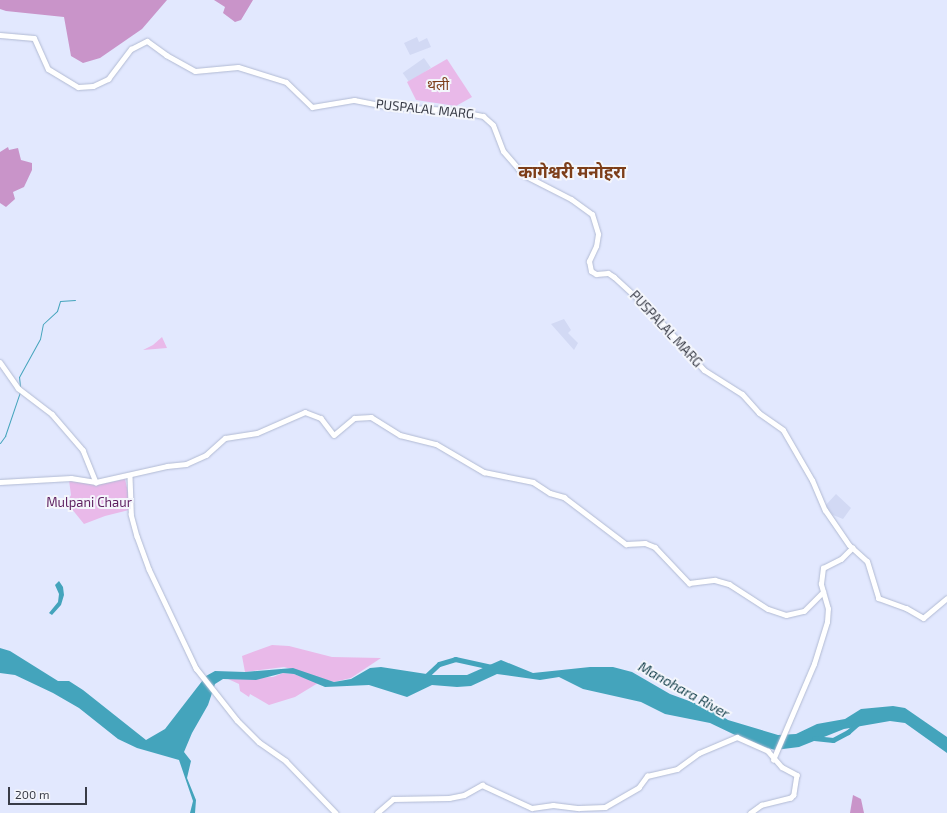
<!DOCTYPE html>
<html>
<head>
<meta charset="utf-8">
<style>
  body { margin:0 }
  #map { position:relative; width:947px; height:813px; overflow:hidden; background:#e2e8fe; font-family:"Exo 2","Noto Sans Devanagari",sans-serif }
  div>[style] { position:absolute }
  .built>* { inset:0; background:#d2d9f4; transform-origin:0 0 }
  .green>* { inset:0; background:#e9b9e9 }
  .forest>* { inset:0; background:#c994c9 }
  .water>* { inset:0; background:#44a4bc }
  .stream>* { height:1px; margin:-0.5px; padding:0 0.5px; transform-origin:0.5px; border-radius:0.5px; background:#44a4bc }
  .river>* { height:5px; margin:-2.5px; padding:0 2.5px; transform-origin:2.5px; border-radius:2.5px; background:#44a4bc }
  .roads { filter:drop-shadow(0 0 1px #b1bad3) drop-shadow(0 0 1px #b1bad3) }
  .secondary>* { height:4.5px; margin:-2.25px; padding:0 2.25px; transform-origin:2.25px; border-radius:2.25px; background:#fff }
  .primary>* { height:5px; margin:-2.5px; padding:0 2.5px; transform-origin:2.5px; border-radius:2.5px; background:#fff }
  span { translate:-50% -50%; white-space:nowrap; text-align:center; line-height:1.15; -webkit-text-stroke:4px #f4f6fc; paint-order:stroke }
  .street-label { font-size:13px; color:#393c47 }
  .park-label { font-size:13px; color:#5f2161 }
  .neighbourhood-label { font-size:14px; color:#7d3e19 }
  .water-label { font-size:14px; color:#16414c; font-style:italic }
  .district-label { font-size:17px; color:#7d3e19; font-weight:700 }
  .scale { position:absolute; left:8px; top:787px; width:79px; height:18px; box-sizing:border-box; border:2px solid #393c47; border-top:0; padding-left:5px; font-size:12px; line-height:14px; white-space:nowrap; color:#393c47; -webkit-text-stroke:3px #f4f6fc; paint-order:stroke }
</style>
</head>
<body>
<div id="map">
  <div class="built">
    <i style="clip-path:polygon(417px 37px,419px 42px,427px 38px,431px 47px,410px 55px,404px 43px)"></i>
    <i style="left:424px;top:58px;width:12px;height:26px;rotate:55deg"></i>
    <i style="clip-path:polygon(564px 319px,571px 330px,568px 333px,578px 343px,574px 350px,551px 324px)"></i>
    <i style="clip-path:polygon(836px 494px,851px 508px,843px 519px,833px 515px,825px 506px)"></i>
  </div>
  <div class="green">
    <i style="clip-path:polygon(447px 59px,472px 97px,456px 106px,416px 100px,407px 82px)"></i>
    <i style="clip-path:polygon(162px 337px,167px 348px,143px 350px,153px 345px)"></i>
    <i style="clip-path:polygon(125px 479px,131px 505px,129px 510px,105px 516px,84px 524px,67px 503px,71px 495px,69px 480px,97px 485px)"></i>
    <i style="clip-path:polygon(272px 645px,289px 646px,332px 657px,381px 658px,351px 678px,334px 682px,284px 667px,245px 672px,242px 656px)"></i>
    <i style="clip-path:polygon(283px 673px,294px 674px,318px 683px,295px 697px,269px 705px,250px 694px,249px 697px,240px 691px,239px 684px,228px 679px,273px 677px)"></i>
  </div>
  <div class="forest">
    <i style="clip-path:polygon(0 0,167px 0,142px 29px,100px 58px,83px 63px,71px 56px,64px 17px,6px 11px,0 9px)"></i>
    <i style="clip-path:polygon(214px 0,253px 0,241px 20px,235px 22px,223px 13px,225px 7px)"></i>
    <i style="clip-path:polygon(8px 147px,9px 150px,18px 148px,21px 160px,32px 163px,32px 170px,24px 187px,13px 192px,15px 199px,6px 207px,0 203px,0 152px)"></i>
    <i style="clip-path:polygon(853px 795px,861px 799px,864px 813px,850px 813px)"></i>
  </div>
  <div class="water">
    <i style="clip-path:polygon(59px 581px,63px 587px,64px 595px,61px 605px,52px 615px,49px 613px,58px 602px,59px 594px,55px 585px)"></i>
    <i style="clip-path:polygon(0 648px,10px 651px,58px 681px,69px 681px,83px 690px,146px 740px,165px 729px,206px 676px,215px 671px,245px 672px,293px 668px,334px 682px,351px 679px,370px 668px,381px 667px,433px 675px,467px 675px,501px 660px,533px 673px,590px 667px,613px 667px,632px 672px,670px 694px,711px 709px,728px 720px,778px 735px,796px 734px,817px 724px,845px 719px,861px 709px,893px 706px,905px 708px,947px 737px,947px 753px,905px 723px,890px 721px,844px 729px,799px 747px,775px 750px,756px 745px,710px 723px,665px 714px,641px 702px,583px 689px,559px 677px,540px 680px,497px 674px,471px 686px,457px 687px,432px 685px,407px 697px,369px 685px,325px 687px,294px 674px,283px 673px,256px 680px,223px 679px,215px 684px,208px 705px,192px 733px,184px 752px,191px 761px,187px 778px,196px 800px,195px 813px,190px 813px,193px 801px,179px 760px,137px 748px,118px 739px,79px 708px,53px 693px,15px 675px,0 673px)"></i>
  </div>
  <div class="stream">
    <i style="left:20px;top:386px;width:9px;rotate:-96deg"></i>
    <i style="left:19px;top:377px;width:43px;rotate:-61.1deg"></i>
    <i style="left:40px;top:339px;width:15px;rotate:-79deg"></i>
    <i style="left:43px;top:324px;width:19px;rotate:-43deg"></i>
    <i style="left:57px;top:311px;width:10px;rotate:-73deg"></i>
    <i style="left:60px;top:301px;width:15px;rotate:-4deg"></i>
    <i style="left:0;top:443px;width:9px;rotate:-54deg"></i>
    <i style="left:5px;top:436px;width:46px;rotate:-71.2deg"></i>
  </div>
  <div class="river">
    <i style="left:425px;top:677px;width:19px;rotate:-43deg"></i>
    <i style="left:439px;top:664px;width:17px;rotate:-17deg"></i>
    <i style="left:455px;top:659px;width:42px;rotate:12.4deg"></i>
    <i style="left:814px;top:738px;width:19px;rotate:6deg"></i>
    <i style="left:833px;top:740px;width:17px;rotate:-28deg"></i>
    <i style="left:848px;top:732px;width:13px;rotate:-42deg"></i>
  </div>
  <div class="roads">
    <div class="secondary">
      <i style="left:0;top:362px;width:32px;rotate:55deg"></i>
      <i style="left:18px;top:388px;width:43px;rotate:37.4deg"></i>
      <i style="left:52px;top:414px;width:48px;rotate:49.3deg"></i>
      <i style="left:83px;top:450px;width:35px;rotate:68deg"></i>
      <i style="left:130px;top:476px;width:38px;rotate:88deg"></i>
      <i style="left:131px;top:514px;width:23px;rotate:75deg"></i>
      <i style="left:137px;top:536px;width:35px;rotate:70deg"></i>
      <i style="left:149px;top:569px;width:110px;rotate:64.6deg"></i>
      <i style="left:196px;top:668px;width:66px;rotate:51.7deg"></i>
      <i style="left:237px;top:720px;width:31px;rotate:45deg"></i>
      <i style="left:259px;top:742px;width:33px;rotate:35deg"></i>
      <i style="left:286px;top:761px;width:72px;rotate:46.1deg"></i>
      <i style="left:0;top:482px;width:71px;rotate:-3.2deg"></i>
      <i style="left:71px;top:478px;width:25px;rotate:9deg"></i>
      <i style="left:96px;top:482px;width:73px;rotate:-12.7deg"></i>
      <i style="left:167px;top:466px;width:19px;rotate:-6deg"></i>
      <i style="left:186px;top:464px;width:22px;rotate:-24deg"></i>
      <i style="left:206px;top:455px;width:25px;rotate:-42deg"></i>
      <i style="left:225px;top:438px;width:32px;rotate:-9deg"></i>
      <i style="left:257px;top:433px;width:52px;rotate:-23.6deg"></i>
      <i style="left:305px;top:412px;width:17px;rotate:21deg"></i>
      <i style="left:321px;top:418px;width:21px;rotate:53deg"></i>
      <i style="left:334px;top:435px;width:26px;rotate:-40deg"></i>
      <i style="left:354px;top:418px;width:17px;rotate:-3deg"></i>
      <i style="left:371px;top:417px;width:34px;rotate:32deg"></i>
      <i style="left:400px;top:435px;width:37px;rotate:14deg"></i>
      <i style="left:436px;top:444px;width:56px;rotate:30.3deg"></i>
      <i style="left:484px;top:472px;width:50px;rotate:11.5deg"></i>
      <i style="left:533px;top:482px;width:20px;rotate:33deg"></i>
      <i style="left:550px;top:493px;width:15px;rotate:16deg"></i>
      <i style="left:564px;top:497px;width:78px;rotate:37.2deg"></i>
      <i style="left:626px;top:544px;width:19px;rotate:-3deg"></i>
      <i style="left:645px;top:543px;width:11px;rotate:22deg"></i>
      <i style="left:655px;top:547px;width:50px;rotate:46.6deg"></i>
      <i style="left:689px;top:583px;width:26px;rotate:-7deg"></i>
      <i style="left:715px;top:580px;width:15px;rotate:16deg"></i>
      <i style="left:729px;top:584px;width:46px;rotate:32.7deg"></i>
      <i style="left:768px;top:609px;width:19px;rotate:18deg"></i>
      <i style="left:786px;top:615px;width:18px;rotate:-13deg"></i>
      <i style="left:804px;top:611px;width:27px;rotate:-45deg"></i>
      <i style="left:773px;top:760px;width:104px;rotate:-66.9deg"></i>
      <i style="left:814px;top:664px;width:44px;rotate:-72.8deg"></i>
      <i style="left:827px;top:622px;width:13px;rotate:-86deg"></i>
      <i style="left:828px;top:609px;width:26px;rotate:-106deg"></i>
      <i style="left:821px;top:584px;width:16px;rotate:-83deg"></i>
      <i style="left:823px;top:568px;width:20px;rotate:-27deg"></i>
      <i style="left:841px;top:559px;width:16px;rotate:-45deg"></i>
      <i style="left:377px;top:813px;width:21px;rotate:-41deg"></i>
      <i style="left:393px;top:799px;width:56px;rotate:-1deg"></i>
      <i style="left:449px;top:798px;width:15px;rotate:-11deg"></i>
      <i style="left:464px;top:795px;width:21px;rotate:-29deg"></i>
      <i style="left:482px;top:785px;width:55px;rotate:24.7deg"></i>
      <i style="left:532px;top:808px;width:21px;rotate:-8deg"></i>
      <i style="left:553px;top:805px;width:26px;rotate:7deg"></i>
      <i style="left:579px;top:808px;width:26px;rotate:-2deg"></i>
      <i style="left:605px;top:807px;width:39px;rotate:-30deg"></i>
      <i style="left:639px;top:787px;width:14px;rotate:-54deg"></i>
      <i style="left:647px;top:776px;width:31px;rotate:-13deg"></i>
      <i style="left:677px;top:769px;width:27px;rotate:-36deg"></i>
      <i style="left:699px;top:753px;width:41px;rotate:-22.8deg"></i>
      <i style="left:737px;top:737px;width:34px;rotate:24deg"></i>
      <i style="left:768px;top:751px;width:21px;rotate:49deg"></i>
      <i style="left:782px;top:767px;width:17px;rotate:28deg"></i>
      <i style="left:797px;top:775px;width:20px;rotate:99deg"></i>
      <i style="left:794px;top:795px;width:4px;rotate:135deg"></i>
      <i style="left:791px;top:798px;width:30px;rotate:166deg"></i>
      <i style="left:762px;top:805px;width:14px;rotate:144deg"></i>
    </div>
    <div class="primary">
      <i style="left:0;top:35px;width:34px;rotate:5deg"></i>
      <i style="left:34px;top:38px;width:34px;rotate:66deg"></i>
      <i style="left:48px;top:69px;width:35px;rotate:31deg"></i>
      <i style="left:78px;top:87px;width:15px;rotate:-4deg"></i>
      <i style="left:93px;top:86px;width:17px;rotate:-25deg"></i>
      <i style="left:108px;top:79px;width:38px;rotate:-53deg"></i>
      <i style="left:131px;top:49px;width:18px;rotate:-27deg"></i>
      <i style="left:147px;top:41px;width:24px;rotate:36deg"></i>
      <i style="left:166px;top:55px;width:33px;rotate:29deg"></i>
      <i style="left:195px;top:71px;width:43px;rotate:-5.3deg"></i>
      <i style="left:238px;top:67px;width:50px;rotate:17.4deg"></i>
      <i style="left:286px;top:82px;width:36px;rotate:44deg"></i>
      <i style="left:312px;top:107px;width:43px;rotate:-9.5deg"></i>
      <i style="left:354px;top:100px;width:36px;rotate:11deg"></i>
      <i style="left:389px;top:107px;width:63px;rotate:2.7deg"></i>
      <i style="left:452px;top:110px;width:32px;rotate:11deg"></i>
      <i style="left:483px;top:116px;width:13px;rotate:42deg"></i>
      <i style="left:493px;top:125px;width:28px;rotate:69deg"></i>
      <i style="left:503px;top:151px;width:32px;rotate:49deg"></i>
      <i style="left:524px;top:175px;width:53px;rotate:27.1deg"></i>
      <i style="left:571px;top:199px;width:26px;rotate:36deg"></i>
      <i style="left:592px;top:214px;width:21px;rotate:73deg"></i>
      <i style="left:598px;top:234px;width:12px;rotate:99deg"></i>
      <i style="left:596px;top:246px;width:17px;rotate:115deg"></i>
      <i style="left:589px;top:261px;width:10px;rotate:79deg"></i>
      <i style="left:591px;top:271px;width:6px;rotate:31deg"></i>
      <i style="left:596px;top:274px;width:12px;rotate:-5deg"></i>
      <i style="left:608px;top:273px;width:7px;rotate:34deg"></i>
      <i style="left:614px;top:277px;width:52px;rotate:42.6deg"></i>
      <i style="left:652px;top:312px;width:78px;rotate:48.1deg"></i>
      <i style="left:704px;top:370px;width:45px;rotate:32.3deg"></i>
      <i style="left:742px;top:394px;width:25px;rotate:48deg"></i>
      <i style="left:759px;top:413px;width:29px;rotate:35deg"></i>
      <i style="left:783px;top:430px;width:58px;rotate:59.9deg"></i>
      <i style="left:812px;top:480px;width:33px;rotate:67deg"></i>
      <i style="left:825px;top:510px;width:42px;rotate:55.6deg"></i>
      <i style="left:849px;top:545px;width:24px;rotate:42deg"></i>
      <i style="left:867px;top:561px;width:39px;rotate:73deg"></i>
      <i style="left:878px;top:598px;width:30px;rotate:20deg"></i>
      <i style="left:906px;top:608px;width:20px;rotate:30deg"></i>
      <i style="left:923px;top:618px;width:31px;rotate:-40deg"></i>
    </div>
  </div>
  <div class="street-label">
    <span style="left:425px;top:109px;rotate:6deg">PUSPALAL MARG</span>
    <span style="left:666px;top:329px;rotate:47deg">PUSPALAL MARG</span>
  </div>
  <div class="park-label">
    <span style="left:89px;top:502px">Mulpani Chaur</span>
  </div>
  <div class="neighbourhood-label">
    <span style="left:438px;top:85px">थली</span>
  </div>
  <div class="water-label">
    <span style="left:684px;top:690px;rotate:29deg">Manohara River</span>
  </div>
  <div class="district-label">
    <span style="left:572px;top:172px">कागेश्वरी मनोहरा</span>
  </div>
  <div class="scale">200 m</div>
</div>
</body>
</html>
